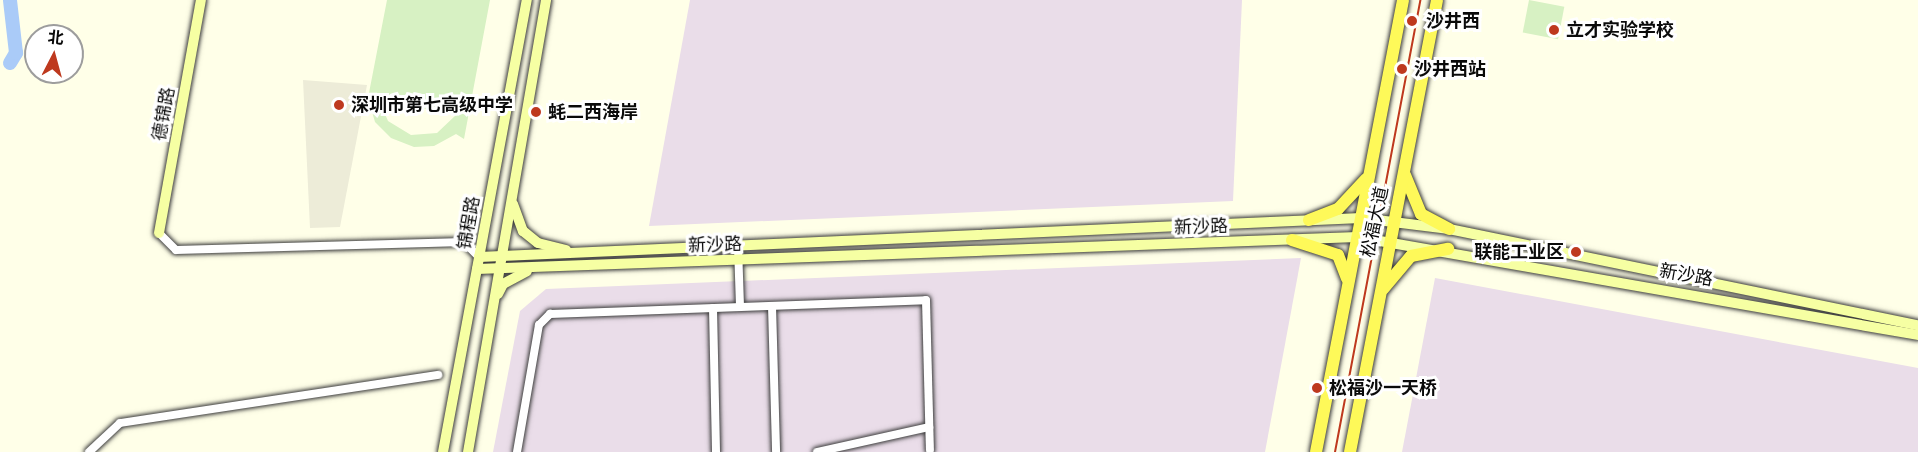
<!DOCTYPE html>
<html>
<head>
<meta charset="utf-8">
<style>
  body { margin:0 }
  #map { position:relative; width:1918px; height:452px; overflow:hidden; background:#ffffe8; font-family:"Roboto Serif","Noto Sans SC",serif }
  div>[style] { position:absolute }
  .industrial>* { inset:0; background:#eadde9 }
  .pitch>* { inset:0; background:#d7f1c3; transform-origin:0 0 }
  .plaza>* { inset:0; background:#edecd8 }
  .river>* { height:14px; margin:-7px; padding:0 7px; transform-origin:7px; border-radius:7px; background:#aacbf8 }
  .roads { filter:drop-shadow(0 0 2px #3d3d3d) drop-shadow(0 0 2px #3d3d3d) }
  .street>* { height:8px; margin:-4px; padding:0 4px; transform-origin:4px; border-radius:4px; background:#fff }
  .secondary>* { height:10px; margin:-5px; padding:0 5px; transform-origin:5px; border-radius:5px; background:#f6ffa3 }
  .primary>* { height:12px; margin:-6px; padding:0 6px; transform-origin:6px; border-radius:6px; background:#fef959 }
  .rail>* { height:2px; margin:-1px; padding:0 1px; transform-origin:1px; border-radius:1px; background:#be391e }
  .dots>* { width:16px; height:16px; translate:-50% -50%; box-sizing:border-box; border:3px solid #fff; border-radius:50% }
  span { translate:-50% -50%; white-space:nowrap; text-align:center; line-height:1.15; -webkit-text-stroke:6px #fff; paint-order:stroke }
  .poi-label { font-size:18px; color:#0a0a0a; font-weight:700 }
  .left { translate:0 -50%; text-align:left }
  .right { translate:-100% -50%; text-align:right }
  .street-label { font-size:18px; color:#0a0a0a }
  .north { position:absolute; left:24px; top:24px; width:60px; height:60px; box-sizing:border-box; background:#fff; border:2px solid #9d9d9d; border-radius:50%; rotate:6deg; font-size:16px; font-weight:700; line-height:24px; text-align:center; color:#0a0a0a }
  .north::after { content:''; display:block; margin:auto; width:21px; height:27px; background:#be391e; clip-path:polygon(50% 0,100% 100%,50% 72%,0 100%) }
</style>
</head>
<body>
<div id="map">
  <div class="industrial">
    <i style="clip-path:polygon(690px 0,1242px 0,1233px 201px,649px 226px)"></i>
    <i style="clip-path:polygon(1301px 258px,1265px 452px,493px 452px,520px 311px,546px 289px)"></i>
    <i style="clip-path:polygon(1435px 278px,1918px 368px,1918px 452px,1402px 452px)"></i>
  </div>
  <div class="pitch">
    <i style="clip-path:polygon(evenodd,387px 0,490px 0,464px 139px,456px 134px,434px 146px,414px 147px,391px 138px,375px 122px,368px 98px,387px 0,379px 100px,379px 99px,456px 115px,437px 133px,411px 135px,388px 121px,379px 100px)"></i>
    <i style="left:1529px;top:0;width:36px;height:33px;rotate:11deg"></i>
  </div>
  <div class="plaza">
    <i style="clip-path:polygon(303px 80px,367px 85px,340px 227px,310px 228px)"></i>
  </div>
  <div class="river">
    <i style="left:10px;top:63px;width:12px;rotate:-59deg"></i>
    <i style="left:16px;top:53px;width:53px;rotate:-96.5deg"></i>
  </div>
  <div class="roads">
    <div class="street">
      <i style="left:159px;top:233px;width:24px;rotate:45deg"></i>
      <i style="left:176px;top:250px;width:288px;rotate:-1.6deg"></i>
      <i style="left:464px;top:242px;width:21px;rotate:45deg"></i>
      <i style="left:738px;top:246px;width:61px;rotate:88.1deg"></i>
      <i style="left:772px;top:306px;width:146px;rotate:88.4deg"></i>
      <i style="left:713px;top:308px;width:144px;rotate:88.8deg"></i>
      <i style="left:89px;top:452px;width:42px;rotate:-43.1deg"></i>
      <i style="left:120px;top:423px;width:322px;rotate:-8.6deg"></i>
      <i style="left:517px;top:452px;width:129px;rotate:-80.2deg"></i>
      <i style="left:539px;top:325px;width:16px;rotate:-45deg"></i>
      <i style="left:550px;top:314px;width:376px;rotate:-2.1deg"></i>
      <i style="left:926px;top:300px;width:150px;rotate:88.5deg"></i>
      <i style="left:817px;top:452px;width:115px;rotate:-12.6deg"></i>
    </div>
    <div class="secondary">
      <i style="left:513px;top:204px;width:29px;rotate:70deg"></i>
      <i style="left:523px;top:231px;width:19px;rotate:39deg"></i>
      <i style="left:538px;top:243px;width:29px;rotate:14deg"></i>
      <i style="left:159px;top:233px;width:237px;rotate:-79.8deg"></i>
      <i style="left:479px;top:257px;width:883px;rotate:-2.53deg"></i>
      <i style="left:1361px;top:218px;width:89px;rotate:7.1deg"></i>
      <i style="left:1449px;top:229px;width:479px;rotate:11.6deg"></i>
      <i style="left:477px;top:269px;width:881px;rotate:-2.08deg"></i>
      <i style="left:1357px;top:237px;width:569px;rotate:9.91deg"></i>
      <i style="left:498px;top:294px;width:11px;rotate:-63deg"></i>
      <i style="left:503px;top:284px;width:27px;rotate:-28deg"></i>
      <i style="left:443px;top:452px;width:460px;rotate:-79.5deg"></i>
      <i style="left:468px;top:452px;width:459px;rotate:-80.2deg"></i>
    </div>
    <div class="primary">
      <i style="left:1405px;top:175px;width:42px;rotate:67.7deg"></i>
      <i style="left:1421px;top:214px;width:32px;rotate:28deg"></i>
      <i style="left:1309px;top:220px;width:31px;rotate:-21deg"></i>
      <i style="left:1338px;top:209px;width:41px;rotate:-47deg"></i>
      <i style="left:1292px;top:240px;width:48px;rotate:18.1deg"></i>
      <i style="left:1338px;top:255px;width:25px;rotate:69deg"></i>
      <i style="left:1383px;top:289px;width:43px;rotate:-49.7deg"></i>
      <i style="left:1411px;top:256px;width:38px;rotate:-11deg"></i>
      <i style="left:1316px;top:452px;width:460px;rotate:-79.1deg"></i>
      <i style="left:1350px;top:452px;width:460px;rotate:-79.1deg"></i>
    </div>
  </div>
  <div class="rail">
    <i style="left:1335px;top:452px;width:460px;rotate:-79.3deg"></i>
  </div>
  <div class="dots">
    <i style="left:1412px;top:21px;background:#be391e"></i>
    <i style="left:1554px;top:30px;background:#be391e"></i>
    <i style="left:1402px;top:69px;background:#be391e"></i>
    <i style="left:339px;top:105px;background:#be391e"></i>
    <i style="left:536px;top:112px;background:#be391e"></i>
    <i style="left:1576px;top:252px;background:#be391e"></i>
    <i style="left:1317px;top:388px;background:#be391e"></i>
  </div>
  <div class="poi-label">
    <span class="left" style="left:1426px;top:21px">沙井西</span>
    <span class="left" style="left:1566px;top:30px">立才实验学校</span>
    <span class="left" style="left:1414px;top:69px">沙井西站</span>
    <span class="left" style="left:351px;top:105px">深圳市第七高级中学</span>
    <span class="left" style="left:548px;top:112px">蚝二西海岸</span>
    <span class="right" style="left:1564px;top:252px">联能工业区</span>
    <span class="left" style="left:1329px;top:388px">松福沙一天桥</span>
  </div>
  <div class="street-label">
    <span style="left:164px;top:114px;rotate:-80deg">德锦路</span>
    <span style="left:1375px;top:222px;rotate:-78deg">松福大道</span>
    <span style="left:469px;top:223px;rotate:-80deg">锦程路</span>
    <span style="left:1201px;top:227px;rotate:-2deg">新沙路</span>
    <span style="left:715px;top:245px;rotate:-2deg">新沙路</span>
    <span style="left:1686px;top:275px;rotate:10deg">新沙路</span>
  </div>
  <div class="north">北</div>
</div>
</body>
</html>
